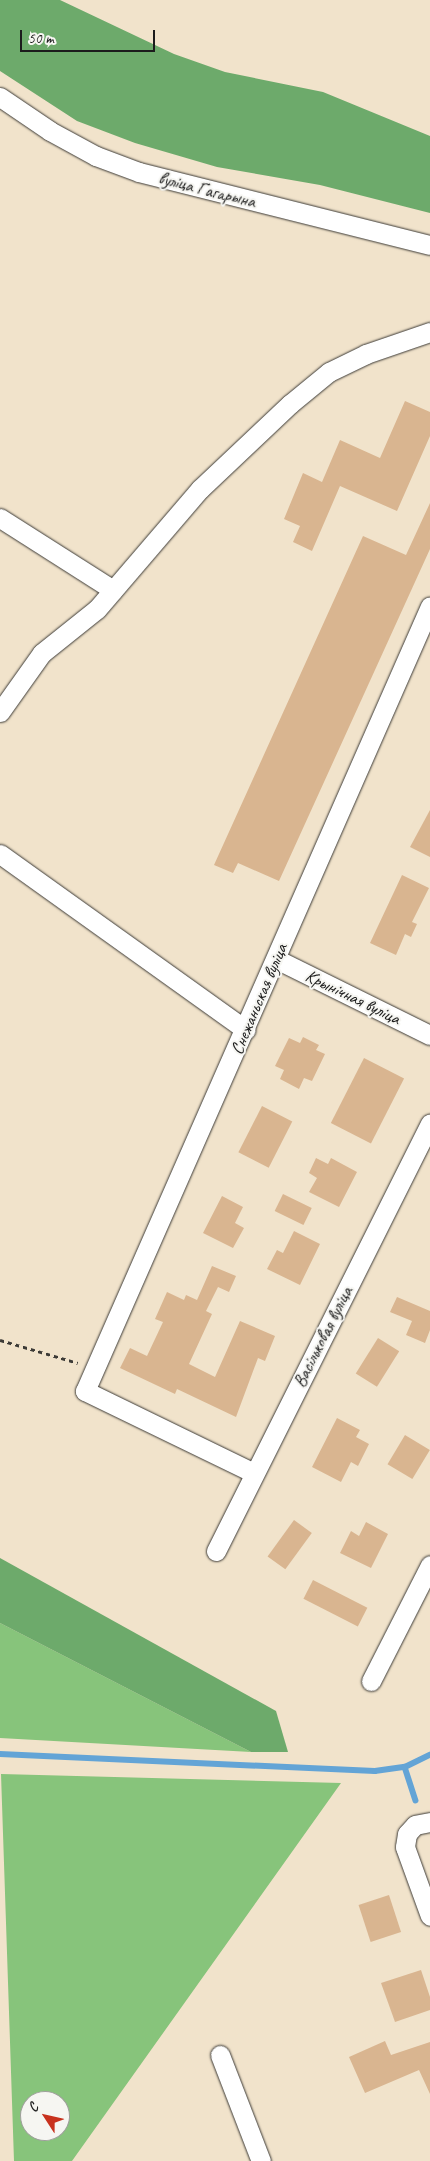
<!DOCTYPE html>
<html>
<head>
<meta charset="utf-8">
<style>
  body { margin:0 }
  #map { position:relative; width:430px; height:2161px; overflow:hidden; background:#f1e3cb; font-family:Caveat,sans-serif }
  div>[style] { position:absolute }
  .green>* { inset:0; background:#87c47b }
  .forest>* { inset:0; background:#6daa6b }
  .stream>* { height:5.5px; margin:-2.75px; padding:0 2.75px; transform-origin:2.75px; border-radius:2.75px; background:#63a4d6 }
  .building>* { inset:0; background:#d9b590; transform-origin:0 0 }
  .path>* { height:3px; margin-top:-1.5px; transform-origin:0; background:repeating-linear-gradient(90deg,#3c3a36 0 4px,transparent 0 8px) }
  .roads { filter:drop-shadow(0 0 1px #3c3a36) drop-shadow(0 0 1px #3c3a36) }
  .minor>* { height:19px; margin:-9.5px; padding:0 9.5px; transform-origin:9.5px; border-radius:9.5px; background:#fff }
  span { translate:-50% -50%; white-space:nowrap; text-align:center; line-height:1.15; -webkit-text-stroke:4px #f6f6f2; paint-order:stroke }
  .street-label { font-size:18px; color:#1c1c1c }
  .north { position:absolute; left:20px; top:2091px; width:50px; height:50px; box-sizing:border-box; background:#f6f6f2; border:1px solid #9f9f9c; border-radius:50%; rotate:305deg; font-size:14px; font-weight:700; line-height:20px; text-align:center; color:#1c1c1c }
  .north::after { content:''; display:block; margin:auto; width:18px; height:22px; background:#c8321e; clip-path:polygon(50% 0,100% 100%,50% 72%,0 100%) }
  .scale { position:absolute; left:20px; top:30px; width:135px; height:22px; box-sizing:border-box; border:2px solid #1c1c1c; border-top:0; padding-left:6px; font-size:15px; line-height:18px; white-space:nowrap; color:#1c1c1c; -webkit-text-stroke:4px #f6f6f2; paint-order:stroke }
</style>
</head>
<body>
<div id="map">
  <div class="green">
    <i style="clip-path:polygon(0 1623px,251px 1752px,0 1738px)"></i>
    <i style="clip-path:polygon(evenodd,1px 1774px,341px 1783px,72px 2161px,14px 2161px,1px 1774px,30px 2101px,60px 2101px,60px 2131px,30px 2131px,30px 2101px)"></i>
  </div>
  <div class="forest">
    <i style="clip-path:polygon(0 0,60px 0,174px 54px,225px 72px,323px 92px,430px 136px,430px 213px,320px 185px,217px 167px,135px 143px,77px 121px,0 71px)"></i>
    <i style="clip-path:polygon(0 1558px,276px 1711px,288px 1752px,251px 1752px,0 1623px)"></i>
  </div>
  <div class="stream">
    <i style="left:0;top:1754px;width:375px;rotate:2.6deg"></i>
    <i style="left:375px;top:1771px;width:30px;rotate:-8deg"></i>
    <i style="left:405px;top:1767px;width:28px;rotate:-26deg"></i>
    <i style="left:405px;top:1767px;width:35px;rotate:72deg"></i>
  </div>
  <div class="building">
    <i style="clip-path:polygon(405px 401px,430px 412px,430px 436px,397px 511px,340px 486px,312px 551px,293px 542px,300px 526px,284px 519px,303px 473px,322px 482px,340px 440px,380px 458px)"></i>
    <i style="clip-path:polygon(430px 503px,430px 549px,279px 881px,238px 863px,233px 873px,214px 865px,363px 536px,406px 555px)"></i>
    <i style="clip-path:polygon(430px 810px,430px 857px,410px 847px)"></i>
    <i style="clip-path:polygon(402px 875px,429px 888px,412px 922px,417px 924px,411px 937px,405px 934px,396px 955px,370px 943px)"></i>
    <i style="clip-path:polygon(303px 1037px,319px 1045px,316px 1050px,325px 1054px,312px 1081px,304px 1078px,299px 1089px,280px 1079px,284px 1070px,275px 1066px,289px 1038px,300px 1043px)"></i>
    <i style="left:364px;top:1058px;width:45px;height:73px;rotate:27deg"></i>
    <i style="left:262px;top:1106px;width:34px;height:52px;rotate:27deg"></i>
    <i style="clip-path:polygon(316px 1158px,328px 1164px,331px 1158px,357px 1172px,339px 1207px,309px 1192px,317px 1178px,309px 1173px)"></i>
    <i style="left:283px;top:1194px;width:32px;height:19px;rotate:26deg"></i>
    <i style="clip-path:polygon(222px 1196px,243px 1207px,235px 1223px,244px 1228px,233px 1248px,203px 1233px)"></i>
    <i style="clip-path:polygon(294px 1231px,320px 1244px,300px 1285px,267px 1269px,277px 1250px,283px 1253px)"></i>
    <i style="clip-path:polygon(212px 1266px,236px 1276px,229px 1292px,218px 1287px,206px 1311px,212px 1314px,189px 1364px,215px 1377px,240px 1321px,275px 1336px,265px 1361px,258px 1358px,236px 1417px,177px 1389px,175px 1394px,120px 1368px,130px 1348px,147px 1356px,163px 1322px,155px 1319px,167px 1292px,184px 1300px,186px 1295px,197px 1300px)"></i>
    <i style="clip-path:polygon(397px 1297px,430px 1311px,430px 1330px,425px 1343px,406px 1335px,412px 1321px,390px 1312px)"></i>
    <i style="left:378px;top:1338px;width:25px;height:42px;rotate:32deg"></i>
    <i style="clip-path:polygon(337px 1418px,360px 1430px,356px 1437px,369px 1444px,358px 1466px,351px 1462px,341px 1482px,312px 1467px)"></i>
    <i style="left:405px;top:1435px;width:29px;height:34px;rotate:31deg"></i>
    <i style="left:294px;top:1520px;width:22px;height:45px;rotate:36deg"></i>
    <i style="clip-path:polygon(366px 1522px,388px 1534px,371px 1568px,340px 1553px,351px 1531px,359px 1536px)"></i>
    <i style="left:313px;top:1580px;width:61px;height:21px;rotate:27deg"></i>
    <i style="left:389px;top:1895px;width:39px;height:32px;rotate:72deg"></i>
    <i style="clip-path:polygon(421px 1970px,430px 1997px,430px 2010px,395px 2022px,381px 1983px)"></i>
    <i style="clip-path:polygon(385px 2041px,391px 2055px,430px 2042px,430px 2094px,419px 2070px,365px 2093px,349px 2057px)"></i>
  </div>
  <div class="path">
    <i style="left:0;top:1340px;width:81px;rotate:16.4deg"></i>
  </div>
  <div class="roads">
    <div class="minor">
      <i style="left:0;top:97px;width:60px;rotate:34.2deg"></i>
      <i style="left:50px;top:131px;width:52px;rotate:28.5deg"></i>
      <i style="left:96px;top:156px;width:46px;rotate:20.4deg"></i>
      <i style="left:139px;top:172px;width:300px;rotate:14.1deg"></i>
      <i style="left:0;top:518px;width:134px;rotate:32.5deg"></i>
      <i style="left:0;top:712px;width:72px;rotate:-54.6deg"></i>
      <i style="left:42px;top:653px;width:70px;rotate:-38.7deg"></i>
      <i style="left:97px;top:609px;width:158px;rotate:-49.4deg"></i>
      <i style="left:200px;top:489px;width:124px;rotate:-43.4deg"></i>
      <i style="left:290px;top:404px;width:50px;rotate:-39.4deg"></i>
      <i style="left:329px;top:372px;width:41px;rotate:-25.9deg"></i>
      <i style="left:366px;top:354px;width:68px;rotate:-19deg"></i>
      <i style="left:0;top:854px;width:302px;rotate:35.6deg"></i>
      <i style="left:276px;top:959px;width:172px;rotate:26.3deg"></i>
      <i style="left:254px;top:1473px;width:188px;rotate:-154.1deg"></i>
      <i style="left:85px;top:1391px;width:857px;rotate:-66.27deg"></i>
      <i style="left:216px;top:1551px;width:478px;rotate:-63.4deg"></i>
      <i style="left:371px;top:1681px;width:130px;rotate:-63deg"></i>
      <i style="left:430px;top:1822px;width:15px;rotate:169deg"></i>
      <i style="left:415px;top:1825px;width:12px;rotate:132deg"></i>
      <i style="left:407px;top:1834px;width:13px;rotate:99deg"></i>
      <i style="left:405px;top:1847px;width:73px;rotate:70.1deg"></i>
      <i style="left:220px;top:2055px;width:114px;rotate:68.9deg"></i>
    </div>
  </div>
  <div class="street-label">
    <span style="left:207px;top:190px;rotate:14deg">вуліца Гагарына</span>
    <span style="left:353px;top:997px;rotate:26deg">Крынічная вуліца</span>
    <span style="left:259px;top:999px;rotate:-67deg">Снежаньская вуліца</span>
    <span style="left:323px;top:1337px;rotate:-63deg">Васільковая вуліца</span>
  </div>
  <div class="north">С</div>
  <div class="scale">50 m</div>
</div>
</body>
</html>
